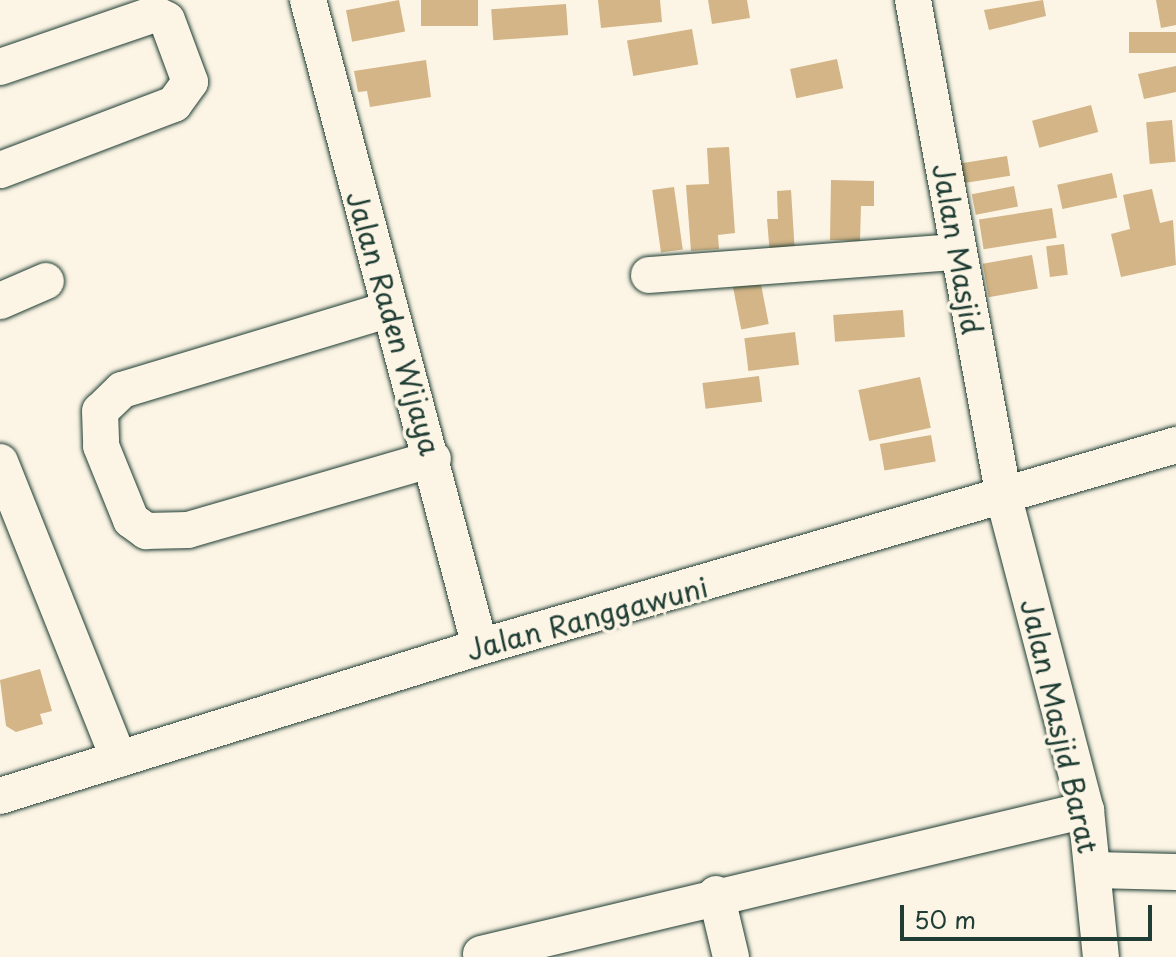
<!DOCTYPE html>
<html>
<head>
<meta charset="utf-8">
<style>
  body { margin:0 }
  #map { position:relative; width:1176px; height:957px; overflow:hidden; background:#fcf5e5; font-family:"Playpen Sans",sans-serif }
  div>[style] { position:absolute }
  .building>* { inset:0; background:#d3b587; transform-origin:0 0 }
  .roads { filter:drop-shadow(0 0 2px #1f3d34) drop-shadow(0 0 2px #1f3d34) }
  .street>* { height:36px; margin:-18px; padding:0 18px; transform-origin:18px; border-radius:18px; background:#fcf5e5 }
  span { translate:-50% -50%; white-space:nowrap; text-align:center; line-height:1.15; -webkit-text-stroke:7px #fcf5e5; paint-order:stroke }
  .street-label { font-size:28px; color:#1f3d34 }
  .scale { position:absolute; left:900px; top:905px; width:252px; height:36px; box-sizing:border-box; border:4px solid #1f3d34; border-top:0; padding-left:10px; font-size:24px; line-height:28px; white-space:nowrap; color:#1f3d34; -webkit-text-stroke:6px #fcf5e5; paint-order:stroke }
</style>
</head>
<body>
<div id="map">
  <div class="building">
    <i style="left:399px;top:0;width:32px;height:54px;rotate:79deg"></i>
    <i style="left:421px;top:0;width:57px;height:26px"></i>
    <i style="clip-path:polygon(598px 0,660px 0,662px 22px,601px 28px)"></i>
    <i style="clip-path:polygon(708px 0,747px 0,750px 18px,712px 24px)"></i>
    <i style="clip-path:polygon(1043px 0,1046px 16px,989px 30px,984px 10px)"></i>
    <i style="clip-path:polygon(1156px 0,1176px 0,1176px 25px,1161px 28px)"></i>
    <i style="left:566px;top:4px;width:31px;height:75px;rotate:86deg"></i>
    <i style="left:692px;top:29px;width:36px;height:66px;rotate:80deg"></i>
    <i style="left:1176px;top:32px;width:21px;height:47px;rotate:90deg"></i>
    <i style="left:837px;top:59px;width:30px;height:48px;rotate:78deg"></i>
    <i style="clip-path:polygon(426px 60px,431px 97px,370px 107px,367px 91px,358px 92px,354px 71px)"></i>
    <i style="clip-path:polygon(1176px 66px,1176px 92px,1144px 99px,1138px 74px)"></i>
    <i style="left:1091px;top:105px;width:28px;height:61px;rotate:75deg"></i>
    <i style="left:1172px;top:120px;width:42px;height:26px;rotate:85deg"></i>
    <i style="clip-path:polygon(729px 147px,735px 233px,718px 235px,719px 249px,691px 251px,686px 185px,709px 184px,707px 148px)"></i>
    <i style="left:1007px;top:156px;width:20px;height:54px;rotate:81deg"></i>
    <i style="left:1112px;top:173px;width:25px;height:56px;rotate:78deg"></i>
    <i style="clip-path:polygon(831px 180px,874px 181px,874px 206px,861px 206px,860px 241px,830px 240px)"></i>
    <i style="left:1014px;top:186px;width:21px;height:43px;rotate:79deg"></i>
    <i style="left:674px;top:187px;width:63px;height:22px;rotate:82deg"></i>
    <i style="clip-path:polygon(1152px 189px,1160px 223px,1173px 220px,1176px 265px,1121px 277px,1111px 234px,1130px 229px,1123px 195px)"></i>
    <i style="clip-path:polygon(791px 190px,795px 254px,770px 256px,767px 219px,778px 219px,777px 191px)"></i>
    <i style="left:1052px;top:208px;width:30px;height:74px;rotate:81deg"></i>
    <i style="left:1064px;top:244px;width:31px;height:18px;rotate:83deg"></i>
    <i style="left:1032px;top:255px;width:34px;height:50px;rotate:80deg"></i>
    <i style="left:759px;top:274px;width:51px;height:28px;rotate:79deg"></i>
    <i style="left:903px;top:310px;width:27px;height:70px;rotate:86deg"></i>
    <i style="left:795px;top:332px;width:33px;height:51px;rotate:83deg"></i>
    <i style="left:759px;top:376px;width:26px;height:57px;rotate:83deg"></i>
    <i style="left:920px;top:377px;width:52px;height:63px;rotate:78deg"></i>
    <i style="left:931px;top:435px;width:27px;height:52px;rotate:80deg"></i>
    <i style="clip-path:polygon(40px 669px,52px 711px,40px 714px,43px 724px,16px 732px,6px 726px,0 680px)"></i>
  </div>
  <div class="roads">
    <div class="street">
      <i style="left:308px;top:0;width:669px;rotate:75.11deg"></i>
      <i style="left:913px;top:0;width:506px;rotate:79.64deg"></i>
      <i style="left:1004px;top:498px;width:323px;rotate:75.3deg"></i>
      <i style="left:1086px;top:810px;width:148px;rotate:84.2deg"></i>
      <i style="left:0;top:67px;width:164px;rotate:-18.9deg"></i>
      <i style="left:155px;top:14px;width:13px;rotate:27deg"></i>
      <i style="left:167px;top:20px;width:66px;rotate:69.6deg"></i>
      <i style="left:190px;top:82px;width:27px;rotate:126deg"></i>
      <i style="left:174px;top:104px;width:186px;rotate:159.2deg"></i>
      <i style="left:649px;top:275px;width:310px;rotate:-4.3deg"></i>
      <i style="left:0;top:301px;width:50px;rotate:-23.5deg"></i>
      <i style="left:387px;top:310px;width:277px;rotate:163.2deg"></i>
      <i style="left:122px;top:390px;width:30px;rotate:136deg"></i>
      <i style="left:100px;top:411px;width:35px;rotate:88deg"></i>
      <i style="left:101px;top:446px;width:80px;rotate:67.9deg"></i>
      <i style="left:131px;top:520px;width:19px;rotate:36deg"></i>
      <i style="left:146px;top:531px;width:42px;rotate:-1.4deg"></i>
      <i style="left:188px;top:530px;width:255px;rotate:-16.2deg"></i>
      <i style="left:0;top:462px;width:320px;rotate:68.2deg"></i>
      <i style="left:0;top:796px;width:503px;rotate:-17.25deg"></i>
      <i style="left:480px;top:647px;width:725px;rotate:-16.18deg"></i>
      <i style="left:1094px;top:870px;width:82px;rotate:1.4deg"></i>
      <i style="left:716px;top:894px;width:65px;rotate:76.6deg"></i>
      <i style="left:481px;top:954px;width:622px;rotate:-13.39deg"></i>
    </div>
  </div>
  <div class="street-label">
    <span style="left:958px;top:249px;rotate:80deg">Jalan Masjid</span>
    <span style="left:394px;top:323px;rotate:74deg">Jalan Raden Wijaya</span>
    <span style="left:587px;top:618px;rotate:-15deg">Jalan Ranggawuni</span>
    <span style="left:1060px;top:726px;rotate:77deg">Jalan Masjid Barat</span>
  </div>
  <div class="scale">50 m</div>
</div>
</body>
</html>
